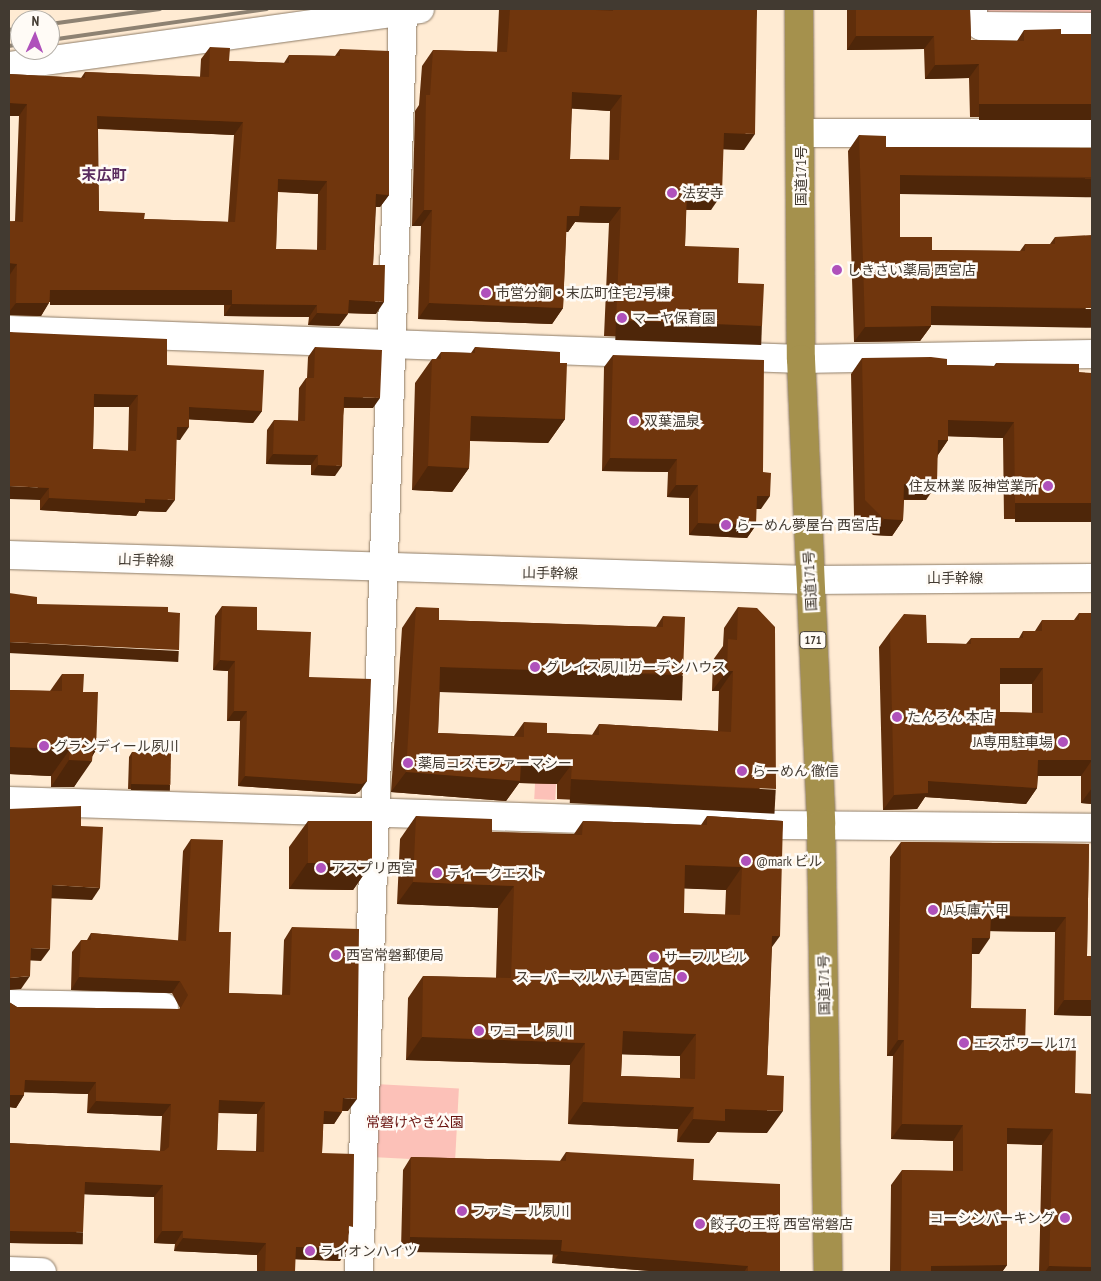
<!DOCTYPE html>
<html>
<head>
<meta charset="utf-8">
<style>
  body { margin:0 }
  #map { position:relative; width:1101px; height:1281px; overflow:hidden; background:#ffebd3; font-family:"PT Sans Narrow","Noto Sans JP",sans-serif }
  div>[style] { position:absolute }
  .green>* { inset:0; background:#fcc1b8; transform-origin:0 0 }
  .roads { filter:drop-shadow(0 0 1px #8d7b66) drop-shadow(0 0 1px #8d7b66) }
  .street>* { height:28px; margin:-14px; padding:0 14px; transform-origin:14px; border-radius:14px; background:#fff }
  .secondary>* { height:28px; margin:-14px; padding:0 14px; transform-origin:14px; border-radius:14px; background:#fff }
  .highway>* { height:28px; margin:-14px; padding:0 14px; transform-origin:14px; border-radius:14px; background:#a5914d }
  .rail>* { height:4px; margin:-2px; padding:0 2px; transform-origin:2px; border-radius:2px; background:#8e8272 }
  .wall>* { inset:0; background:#602e0b }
  .shaded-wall>* { inset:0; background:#4e2609; transform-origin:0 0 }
  .building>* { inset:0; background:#70360d; transform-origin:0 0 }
  .dots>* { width:14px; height:14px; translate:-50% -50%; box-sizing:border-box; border:2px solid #fffbf6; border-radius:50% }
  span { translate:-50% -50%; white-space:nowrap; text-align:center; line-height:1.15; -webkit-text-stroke:5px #fffbf6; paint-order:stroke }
  .shield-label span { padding:1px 4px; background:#fffbf6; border:1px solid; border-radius:4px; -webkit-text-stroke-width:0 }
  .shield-label { font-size:12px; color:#423a31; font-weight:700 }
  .street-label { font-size:14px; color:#423a31 }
  .poi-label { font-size:14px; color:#423a31 }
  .left { translate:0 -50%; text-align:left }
  .right { translate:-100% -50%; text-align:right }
  .park-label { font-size:14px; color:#69130f }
  .neighbourhood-label { font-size:15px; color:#5a2c5f; font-weight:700 }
  .frame { position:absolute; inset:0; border:10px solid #423a31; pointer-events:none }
  .north { position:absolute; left:10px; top:10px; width:50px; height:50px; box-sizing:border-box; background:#fffbf6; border:1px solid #b3aea7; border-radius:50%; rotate:2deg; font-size:14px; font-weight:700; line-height:20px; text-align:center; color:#423a31 }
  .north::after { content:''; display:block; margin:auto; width:18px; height:22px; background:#af51bb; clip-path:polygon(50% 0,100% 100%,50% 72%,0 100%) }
</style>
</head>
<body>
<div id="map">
  <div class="green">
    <i style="clip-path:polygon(984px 9px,1092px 9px,1092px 21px,1005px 21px)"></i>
    <i style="left:537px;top:746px;width:21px;height:53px;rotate:3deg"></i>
    <i style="left:375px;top:1084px;width:84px;height:73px;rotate:3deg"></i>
  </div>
  <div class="roads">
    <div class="street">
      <i style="left:973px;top:9px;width:11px;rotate:90deg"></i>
      <i style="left:973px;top:20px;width:10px;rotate:37deg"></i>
      <i style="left:981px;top:26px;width:111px;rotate:0.5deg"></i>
      <i style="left:9px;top:66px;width:415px;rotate:-7.9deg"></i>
      <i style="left:800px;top:133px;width:292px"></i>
      <i style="left:9px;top:330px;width:793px;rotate:2.1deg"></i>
      <i style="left:801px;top:359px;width:291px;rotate:-1deg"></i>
      <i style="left:9px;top:801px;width:765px;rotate:1.8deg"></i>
      <i style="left:774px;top:825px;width:318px;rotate:0.5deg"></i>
      <i style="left:9px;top:1004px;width:155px;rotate:1.1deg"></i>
      <i style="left:9px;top:1271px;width:33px;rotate:2deg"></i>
      <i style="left:359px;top:1272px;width:1264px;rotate:-88deg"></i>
    </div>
    <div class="secondary">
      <i style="left:9px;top:555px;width:800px;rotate:1.79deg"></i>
      <i style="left:809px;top:580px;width:283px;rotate:-0.4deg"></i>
    </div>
    <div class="highway">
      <i style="left:799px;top:9px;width:350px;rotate:89.7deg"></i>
      <i style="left:801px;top:359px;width:465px;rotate:87.5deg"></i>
      <i style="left:821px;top:824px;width:448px;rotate:89.1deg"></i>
    </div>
  </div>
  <div class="rail">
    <i style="left:50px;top:24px;width:111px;rotate:-7.8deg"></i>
    <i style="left:9px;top:30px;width:11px;rotate:-10deg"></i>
    <i style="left:50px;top:40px;width:219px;rotate:-8.1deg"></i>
    <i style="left:9px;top:46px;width:11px;rotate:-10deg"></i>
  </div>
  <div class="wall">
    <i style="clip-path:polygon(evenodd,499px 9px,578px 9px,602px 10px,602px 9px,757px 9px,744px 150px,723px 149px,711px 210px,686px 210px,685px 246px,738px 283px,751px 342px,604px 336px,609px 223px,575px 222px,568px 232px,566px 232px,563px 308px,552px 324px,418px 319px,421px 226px,412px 226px,415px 111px,419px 105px,422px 66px,433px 50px,497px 52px,499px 9px,572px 108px,610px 111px,609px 160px,570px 159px,572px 108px)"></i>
    <i style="clip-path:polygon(847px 9px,970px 9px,971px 40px,1017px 41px,1024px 30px,1061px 34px,1092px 34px,1092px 117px,970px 117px,969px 78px,925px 79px,924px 49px,847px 50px)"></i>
    <i style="clip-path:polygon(evenodd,210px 47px,229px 61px,284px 63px,289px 55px,335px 56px,340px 49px,389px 195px,380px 207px,376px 207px,373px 265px,376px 314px,348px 313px,339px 326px,308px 325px,309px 317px,224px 316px,224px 302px,49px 302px,41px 316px,9px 315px,9px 222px,15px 221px,19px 116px,9px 116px,9px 74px,81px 78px,85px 72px,200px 77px,201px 59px,210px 47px,98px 129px,234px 135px,228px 222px,144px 219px,99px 211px,98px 129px,210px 47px,278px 192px,318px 194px,317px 250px,276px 249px,278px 192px)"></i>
    <i style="clip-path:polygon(859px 135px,886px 147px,1092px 148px,1092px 193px,900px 191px,900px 237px,932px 250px,1020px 251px,1025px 244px,1050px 244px,1055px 237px,1092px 323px,931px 322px,931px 326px,920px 341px,854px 342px,848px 151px)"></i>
    <i style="clip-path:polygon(evenodd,9px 332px,167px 365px,262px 411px,253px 423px,189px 419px,180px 440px,176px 439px,166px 512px,139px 511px,136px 516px,40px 510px,40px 500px,9px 332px,94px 407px,129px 407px,128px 451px,93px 449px,94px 407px)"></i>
    <i style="clip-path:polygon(315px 347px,373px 408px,344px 408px,335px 476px,311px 475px,311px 465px,266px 464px,267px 430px,274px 420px,298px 421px,299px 388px,306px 378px,307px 378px,308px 357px)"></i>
    <i style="clip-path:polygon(475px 347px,560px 363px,565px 419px,548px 443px,470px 441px,469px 468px,452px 492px,412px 490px,415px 383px,432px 359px,436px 359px,441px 352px,471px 353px)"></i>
    <i style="clip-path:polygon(613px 355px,761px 509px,756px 509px,756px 525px,747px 538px,689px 535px,689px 498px,667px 497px,668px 472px,602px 471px,604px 367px)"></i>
    <i style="clip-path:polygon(862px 358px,947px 365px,994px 366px,996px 363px,1079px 372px,1092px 519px,1004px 519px,1003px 438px,948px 436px,948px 440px,938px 455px,926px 500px,904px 500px,903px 520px,892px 536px,873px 535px,854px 516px,851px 374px)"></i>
    <i style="clip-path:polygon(222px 606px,257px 630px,309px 677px,360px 791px,355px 794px,238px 786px,240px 721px,227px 721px,228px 671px,213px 670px,215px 616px)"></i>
    <i style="clip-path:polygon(416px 607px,439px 620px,656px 627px,663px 616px,683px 674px,669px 695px,440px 688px,438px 733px,514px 736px,524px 722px,547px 733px,592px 735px,599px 724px,718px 731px,719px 691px,712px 691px,713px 660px,723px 646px,724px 628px,738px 607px,762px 809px,557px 799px,557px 784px,519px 783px,506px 801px,391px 792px,402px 628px)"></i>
    <i style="clip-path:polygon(evenodd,1079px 613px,1092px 613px,1092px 804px,1081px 803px,1081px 776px,1038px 776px,1037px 788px,1026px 804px,925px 797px,917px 809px,883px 810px,879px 647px,890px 632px,927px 643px,966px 644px,971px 638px,1019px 638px,1023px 631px,1035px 631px,1042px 620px,1074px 620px,1079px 613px,1000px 684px,1032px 684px,1032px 713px,1000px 712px,1000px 684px)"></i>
    <i style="clip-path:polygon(62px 674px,83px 692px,96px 750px,74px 787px,51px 787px,51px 776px,9px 774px,9px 690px,50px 691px)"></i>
    <i style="clip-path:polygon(132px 752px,170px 785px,167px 790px,128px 789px,129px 757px)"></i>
    <i style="clip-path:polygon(evenodd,416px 816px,492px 832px,574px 834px,583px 821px,701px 825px,707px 816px,783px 821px,772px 947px,767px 1075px,767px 1133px,717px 1132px,709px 1143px,677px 1142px,678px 1129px,568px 1124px,570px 1065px,406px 1060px,408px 998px,423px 976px,496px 978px,498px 908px,397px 904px,400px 839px,416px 816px,684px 888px,726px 890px,725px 915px,684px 913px,684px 888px,416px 816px,622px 1054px,680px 1056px,680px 1078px,621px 1076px,622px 1054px)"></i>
    <i style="clip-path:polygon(308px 821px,371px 864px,353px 890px,289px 889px,289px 847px)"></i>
    <i style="clip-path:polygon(evenodd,191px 839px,219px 932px,229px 993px,282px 995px,284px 940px,292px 927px,348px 1111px,342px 1111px,334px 1124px,323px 1124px,322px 1153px,349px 1232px,340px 1261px,295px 1259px,295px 1272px,257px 1272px,257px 1255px,174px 1251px,175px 1244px,154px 1243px,154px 1197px,84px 1194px,74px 1244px,9px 1243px,9px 1143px,160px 1151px,162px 1116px,87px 1113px,88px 1094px,24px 1092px,24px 1095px,16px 1108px,9px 1107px,9px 1002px,17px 1007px,179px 1009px,180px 1008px,172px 993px,71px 990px,72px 952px,81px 940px,87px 940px,91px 933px,178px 941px,183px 851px,191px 839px,218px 1113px,257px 1114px,256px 1151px,217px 1150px,218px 1113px)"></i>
    <i style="clip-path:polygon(901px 842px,1089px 844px,1087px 956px,1092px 1016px,1054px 1015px,1055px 932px,990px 931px,979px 954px,972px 954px,971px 1008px,1025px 1045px,1075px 1093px,1092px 1272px,1039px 1272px,1042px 1145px,1007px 1144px,1007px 1265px,1002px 1272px,890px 1272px,891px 1185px,902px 1170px,953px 1171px,953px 1141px,891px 1139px,893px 1056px,887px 1056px,890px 857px)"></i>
    <i style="clip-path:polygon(566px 1152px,693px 1180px,780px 1272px,661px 1272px,552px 1263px,553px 1252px,401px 1249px,403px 1170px,411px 1157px,560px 1161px)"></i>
  </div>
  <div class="shaded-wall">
    <i style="clip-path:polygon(856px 36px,934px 36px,924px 49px,847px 50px)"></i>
    <i style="clip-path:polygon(979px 64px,969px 78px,925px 79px,935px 65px)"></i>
    <i style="clip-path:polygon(572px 92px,622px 95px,610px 111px,561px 108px)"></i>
    <i style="clip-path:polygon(9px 103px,27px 104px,19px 116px,9px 116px)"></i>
    <i style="left:979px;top:104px;width:113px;height:16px"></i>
    <i style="clip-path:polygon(97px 116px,243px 122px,234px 135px,89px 128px)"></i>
    <i style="clip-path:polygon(724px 133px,755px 134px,744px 150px,713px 149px)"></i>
    <i style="left:900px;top:175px;width:192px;height:19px;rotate:1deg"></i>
    <i style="clip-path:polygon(278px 179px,327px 181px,318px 194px,270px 191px)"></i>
    <i style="clip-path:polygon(687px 193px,722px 194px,711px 210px,675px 209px)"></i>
    <i style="clip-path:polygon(376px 194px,389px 195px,380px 207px,368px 206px)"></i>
    <i style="clip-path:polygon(580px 206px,621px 207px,609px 223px,575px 222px,568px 232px,555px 232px,567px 216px)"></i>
    <i style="clip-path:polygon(424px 210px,432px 210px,421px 226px,412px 226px)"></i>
    <i style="clip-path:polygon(9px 263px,17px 264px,9px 276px)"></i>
    <i style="left:50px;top:290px;width:182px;height:15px"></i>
    <i style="clip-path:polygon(349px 300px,384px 302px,376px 314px,340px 313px)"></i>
    <i style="clip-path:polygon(16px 303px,49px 303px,41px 316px,9px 315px,9px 312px)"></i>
    <i style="clip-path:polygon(429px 303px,563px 308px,552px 324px,418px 319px)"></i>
    <i style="clip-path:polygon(232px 304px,317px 305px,309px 317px,224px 316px)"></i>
    <i style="left:931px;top:306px;width:161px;height:19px;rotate:1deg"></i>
    <i style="clip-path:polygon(317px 313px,348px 314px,339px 326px,308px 325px)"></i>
    <i style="left:616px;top:320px;width:146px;height:20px;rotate:2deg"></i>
    <i style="clip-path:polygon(931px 326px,920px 341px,854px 342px,865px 327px)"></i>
    <i style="clip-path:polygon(94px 394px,138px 395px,129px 407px,86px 407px)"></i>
    <i style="clip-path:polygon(344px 397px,380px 398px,373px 408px,337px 407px)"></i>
    <i style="clip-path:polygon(189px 407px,262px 411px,253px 423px,181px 419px)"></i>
    <i style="clip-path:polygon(471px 416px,565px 419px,548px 443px,454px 440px)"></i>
    <i style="clip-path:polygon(948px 420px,1014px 422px,1003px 438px,937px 436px)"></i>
    <i style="clip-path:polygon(177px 427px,189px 427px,180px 440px,168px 439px)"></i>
    <i style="clip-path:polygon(938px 440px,948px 440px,937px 456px)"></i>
    <i style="clip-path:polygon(273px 454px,318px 455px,311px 465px,266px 464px)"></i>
    <i style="clip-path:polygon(610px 458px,677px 459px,668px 472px,602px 471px)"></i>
    <i style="clip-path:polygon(318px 465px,342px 466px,335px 476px,311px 475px)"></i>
    <i style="clip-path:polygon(428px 466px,469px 468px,452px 492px,412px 490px)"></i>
    <i style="clip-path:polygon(904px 484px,937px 484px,926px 500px,893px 499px)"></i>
    <i style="clip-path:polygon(676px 485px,698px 485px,689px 498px,667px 497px)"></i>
    <i style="clip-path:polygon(9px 486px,49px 488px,40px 500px,9px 499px)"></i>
    <i style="clip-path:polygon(757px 496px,770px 496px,761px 509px,748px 509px)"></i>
    <i style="clip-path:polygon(49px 498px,145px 499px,175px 500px,166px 512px,139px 511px,136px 516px,40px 510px)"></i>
    <i style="left:1015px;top:503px;width:77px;height:19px"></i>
    <i style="clip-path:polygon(884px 519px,903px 520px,892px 536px,873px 535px)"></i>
    <i style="clip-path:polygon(698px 523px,756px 525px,747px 538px,689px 535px)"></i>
    <i style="left:9px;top:642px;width:170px;height:11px;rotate:3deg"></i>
    <i style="clip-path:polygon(220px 660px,235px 661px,228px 671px,213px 670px)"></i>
    <i style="left:440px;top:667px;width:243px;height:25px;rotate:2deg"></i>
    <i style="clip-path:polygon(1000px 668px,1043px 668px,1032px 684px,989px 684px)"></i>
    <i style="clip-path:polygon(727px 671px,733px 671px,719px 691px,712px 691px)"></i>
    <i style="clip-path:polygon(234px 711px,247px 711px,240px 721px,227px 721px)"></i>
    <i style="clip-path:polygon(9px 747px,70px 749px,51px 776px,9px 774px)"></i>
    <i style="clip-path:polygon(93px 750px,96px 750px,89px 761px,92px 761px,74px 787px,51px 787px,69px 760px)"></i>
    <i style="clip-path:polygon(1038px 760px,1092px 760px,1081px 776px,1027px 776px)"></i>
    <i style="clip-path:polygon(521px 762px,572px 764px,557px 784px,519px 783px,506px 801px,391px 792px,406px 772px)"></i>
    <i style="clip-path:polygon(245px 776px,367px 781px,360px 791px,355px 794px,238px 786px)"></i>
    <i style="left:571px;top:779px;width:205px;height:24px;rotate:3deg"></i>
    <i style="clip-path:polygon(928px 781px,1037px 788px,1026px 804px,925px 797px,917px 809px,883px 810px,894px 795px)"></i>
    <i style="left:131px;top:784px;width:39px;height:6px;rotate:1deg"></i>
    <i style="clip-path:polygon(1092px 788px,1092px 804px,1081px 803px)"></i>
    <i style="clip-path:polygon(307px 863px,371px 864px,353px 890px,289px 889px)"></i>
    <i style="clip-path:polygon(685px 865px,742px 867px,726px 890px,669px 888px)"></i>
    <i style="clip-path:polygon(413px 882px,514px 886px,498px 908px,397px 904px)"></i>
    <i style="clip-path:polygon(52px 885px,100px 888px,92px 900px,44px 898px)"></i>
    <i style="clip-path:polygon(991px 916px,1066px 917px,1055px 932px,980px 931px)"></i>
    <i style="clip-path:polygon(772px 936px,780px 936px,764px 958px)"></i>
    <i style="clip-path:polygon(972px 938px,990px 938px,979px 954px,961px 954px)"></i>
    <i style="clip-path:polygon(31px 948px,50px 949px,41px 961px,22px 960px)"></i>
    <i style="clip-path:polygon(30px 976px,21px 989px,9px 990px,9px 979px,10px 978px)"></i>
    <i style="clip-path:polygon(79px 977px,180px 981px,172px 993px,71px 990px)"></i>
    <i style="clip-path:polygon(1064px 1000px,1092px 1000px,1092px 1016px,1054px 1015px)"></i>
    <i style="clip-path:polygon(623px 1031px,696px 1034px,680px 1056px,607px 1054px)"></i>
    <i style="clip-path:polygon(422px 1037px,585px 1043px,570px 1065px,406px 1060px)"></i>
    <i style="clip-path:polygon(898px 1040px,904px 1040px,893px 1056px,887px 1056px)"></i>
    <i style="clip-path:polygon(25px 1080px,96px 1082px,88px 1094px,16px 1092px)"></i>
    <i style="clip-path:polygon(9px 1095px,24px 1095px,16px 1108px,9px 1107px)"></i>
    <i style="clip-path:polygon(343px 1098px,357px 1099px,348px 1111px,334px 1110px)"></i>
    <i style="clip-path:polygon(219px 1100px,265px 1102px,257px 1114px,210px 1112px)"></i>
    <i style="clip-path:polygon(96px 1101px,171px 1104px,162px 1116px,87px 1113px)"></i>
    <i style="clip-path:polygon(583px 1102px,694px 1107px,678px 1129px,568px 1124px)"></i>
    <i style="clip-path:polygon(725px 1109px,783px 1111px,767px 1133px,717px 1132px,709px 1143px,677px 1142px,693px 1119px)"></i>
    <i style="clip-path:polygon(324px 1111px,342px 1112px,334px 1124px,315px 1124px)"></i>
    <i style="clip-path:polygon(902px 1124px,963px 1125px,953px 1141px,891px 1139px)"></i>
    <i style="clip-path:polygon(1007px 1128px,1053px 1129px,1042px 1145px,997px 1143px)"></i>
    <i style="clip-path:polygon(85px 1182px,163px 1185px,154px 1197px,76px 1194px)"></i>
    <i style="left:9px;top:1231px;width:74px;height:12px;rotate:1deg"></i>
    <i style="clip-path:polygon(162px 1231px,183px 1231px,175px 1244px,154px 1243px)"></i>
    <i style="left:410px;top:1237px;width:152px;height:15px;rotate:1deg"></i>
    <i style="clip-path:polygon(183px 1238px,266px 1243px,257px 1255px,174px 1251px)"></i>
    <i style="clip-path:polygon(296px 1247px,348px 1248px,340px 1261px,287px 1259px)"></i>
    <i style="clip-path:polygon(561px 1251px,748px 1266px,744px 1272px,661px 1272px,552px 1263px)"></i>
    <i style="clip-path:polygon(1007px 1265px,1002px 1272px,927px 1272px,931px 1266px)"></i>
    <i style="clip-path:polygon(1049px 1266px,1092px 1267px,1092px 1272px,1045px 1272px)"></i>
  </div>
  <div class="building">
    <i style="clip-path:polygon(evenodd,510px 9px,578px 9px,613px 11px,613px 9px,757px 9px,755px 134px,724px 133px,722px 194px,687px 193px,685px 246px,739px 248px,738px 283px,764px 284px,762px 326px,616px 320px,621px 207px,580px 206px,579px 216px,567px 216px,563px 308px,429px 303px,432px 210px,424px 210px,426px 95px,430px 95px,433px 50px,507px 52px,510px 9px,572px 92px,622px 95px,619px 160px,570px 159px,572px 92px)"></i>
    <i style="clip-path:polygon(856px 9px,970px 9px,971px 40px,1024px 41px,1024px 30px,1061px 29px,1061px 34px,1092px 34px,1092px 104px,979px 104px,979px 64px,935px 65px,934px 36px,856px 36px)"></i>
    <i style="clip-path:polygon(evenodd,210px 47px,230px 48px,229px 61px,289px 63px,289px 55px,340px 56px,340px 49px,389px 51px,389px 195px,376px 194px,373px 265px,385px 265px,384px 302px,349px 300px,348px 314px,317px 313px,317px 305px,232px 304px,232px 290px,50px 290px,49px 303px,16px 303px,17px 264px,9px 263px,9px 221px,23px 222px,27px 104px,9px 103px,9px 74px,85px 78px,85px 72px,209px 77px,210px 47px,97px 116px,243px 122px,235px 222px,144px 219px,145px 213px,99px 211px,97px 116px,210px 47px,278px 179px,327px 181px,326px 250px,276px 249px,278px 179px)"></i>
    <i style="clip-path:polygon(859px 135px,886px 136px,886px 147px,1092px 148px,1092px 177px,900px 175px,900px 237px,932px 237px,932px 250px,1025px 251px,1025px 244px,1055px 244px,1055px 237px,1092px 235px,1092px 308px,931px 306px,931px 326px,865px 327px)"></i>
    <i style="clip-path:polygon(evenodd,9px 332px,167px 339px,167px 365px,264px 370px,262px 411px,189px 407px,189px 427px,177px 427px,175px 500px,145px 499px,145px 503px,49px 498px,49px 488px,9px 486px,9px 332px,94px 394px,138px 395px,136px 451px,93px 449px,94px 394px)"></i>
    <i style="clip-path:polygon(315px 347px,382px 350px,380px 398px,344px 397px,342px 466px,318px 465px,318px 455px,273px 454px,274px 420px,305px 421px,306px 378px,314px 378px)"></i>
    <i style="clip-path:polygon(475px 347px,560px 352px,560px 363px,567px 363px,565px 419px,471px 416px,469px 468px,428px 466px,432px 359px,441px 359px,441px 352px,475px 353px)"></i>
    <i style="clip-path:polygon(613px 355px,764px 360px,763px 472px,771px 473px,770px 496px,757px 496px,756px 525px,698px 523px,698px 485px,676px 485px,677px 459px,610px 458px)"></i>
    <i style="clip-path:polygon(931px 357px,947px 359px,947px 365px,996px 366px,996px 363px,1079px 364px,1079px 372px,1092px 373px,1092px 503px,1015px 503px,1014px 422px,948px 420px,948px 440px,938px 440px,937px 484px,904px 484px,903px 520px,884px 519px,865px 500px,862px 358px)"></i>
    <i style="clip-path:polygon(9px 593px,37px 597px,37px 604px,168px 607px,168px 612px,180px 613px,179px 650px,9px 642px)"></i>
    <i style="clip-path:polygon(222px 606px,257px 607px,257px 630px,311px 632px,309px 677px,371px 679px,367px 781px,362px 784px,245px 776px,247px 711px,234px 711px,235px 661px,220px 660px)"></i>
    <i style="clip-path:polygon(416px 607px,439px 608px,439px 620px,663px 627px,663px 616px,685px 617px,683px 674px,440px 667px,438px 733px,524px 737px,524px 722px,547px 723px,547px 733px,599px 735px,599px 724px,731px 732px,733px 671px,727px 671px,728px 639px,737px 640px,738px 607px,757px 608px,775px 627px,776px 789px,571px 779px,572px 764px,521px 762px,520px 781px,406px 772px)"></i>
    <i style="clip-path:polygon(evenodd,1079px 613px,1092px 613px,1092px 788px,1092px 760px,1038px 760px,1037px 788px,928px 781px,928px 793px,894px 795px,890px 632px,904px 614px,926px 615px,927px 643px,971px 644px,971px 638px,1023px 638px,1023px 631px,1042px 631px,1042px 620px,1079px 620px,1079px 613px,1000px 668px,1043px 668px,1043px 713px,1000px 712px,1000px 668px)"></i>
    <i style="clip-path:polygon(62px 674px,84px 674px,83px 692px,98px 692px,96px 750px,93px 750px,92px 761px,69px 760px,70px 749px,9px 747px,9px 690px,62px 691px)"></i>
    <i style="left:132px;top:752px;width:39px;height:32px;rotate:1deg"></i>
    <i style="clip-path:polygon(81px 806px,81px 826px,103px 827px,100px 888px,52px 885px,50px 949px,31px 948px,30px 976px,10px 978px,9px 979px,9px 809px)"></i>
    <i style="clip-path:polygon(evenodd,416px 816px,492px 819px,492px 832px,582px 835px,583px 821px,707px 825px,707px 816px,783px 821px,780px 936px,772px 936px,767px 1075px,784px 1076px,783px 1111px,725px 1109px,725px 1121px,693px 1119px,694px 1107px,583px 1102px,585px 1043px,422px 1037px,423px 976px,511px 978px,514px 886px,413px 882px,416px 816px,685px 865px,742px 867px,740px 915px,684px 913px,685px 865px,416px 816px,623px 1031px,696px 1034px,695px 1079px,621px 1076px,623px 1031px)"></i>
    <i style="left:308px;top:821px;width:64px;height:42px"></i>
    <i style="clip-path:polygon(evenodd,191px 839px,223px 840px,219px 932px,231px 932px,229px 993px,290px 995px,292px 927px,359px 929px,357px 1099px,343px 1098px,342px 1112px,324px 1111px,322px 1153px,354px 1154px,353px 1227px,349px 1226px,348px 1248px,296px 1247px,295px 1272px,265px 1272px,266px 1243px,183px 1238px,183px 1231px,162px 1231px,163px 1185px,85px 1182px,83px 1232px,9px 1231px,9px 1143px,164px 1151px,169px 1147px,171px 1104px,96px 1101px,96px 1082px,25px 1080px,24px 1095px,9px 1095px,9px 1002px,17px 1007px,180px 1009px,188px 995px,180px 981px,79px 977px,81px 940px,91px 940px,91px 933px,186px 941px,191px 839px,219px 1100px,265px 1102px,264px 1152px,217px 1150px,219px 1100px)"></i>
    <i style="clip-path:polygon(901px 842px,1089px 844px,1087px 956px,1092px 956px,1092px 1000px,1064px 1000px,1066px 917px,991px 916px,990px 938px,972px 938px,971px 1008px,1026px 1009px,1025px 1045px,1076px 1046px,1075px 1093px,1092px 1094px,1092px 1267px,1049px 1266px,1053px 1129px,1007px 1128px,1007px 1265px,931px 1266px,931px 1272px,901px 1272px,902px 1170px,963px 1171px,963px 1125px,902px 1124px,904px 1040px,898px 1040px)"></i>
    <i style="clip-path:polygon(566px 1152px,694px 1159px,693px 1180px,780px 1184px,780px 1272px,748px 1272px,748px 1266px,561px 1251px,562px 1240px,410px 1237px,411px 1157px,566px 1161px)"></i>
  </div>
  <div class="dots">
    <i style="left:672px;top:193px;background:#af51bb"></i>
    <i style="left:837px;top:270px;background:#af51bb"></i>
    <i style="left:486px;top:293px;background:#af51bb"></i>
    <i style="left:622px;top:318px;background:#af51bb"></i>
    <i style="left:634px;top:421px;background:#af51bb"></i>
    <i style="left:1048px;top:486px;background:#af51bb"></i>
    <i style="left:726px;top:525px;background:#af51bb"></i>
    <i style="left:535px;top:667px;background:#af51bb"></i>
    <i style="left:897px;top:717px;background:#af51bb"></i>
    <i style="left:1063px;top:742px;background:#af51bb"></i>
    <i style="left:44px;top:746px;background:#af51bb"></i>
    <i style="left:408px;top:763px;background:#af51bb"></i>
    <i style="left:742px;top:771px;background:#af51bb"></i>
    <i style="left:746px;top:861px;background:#af51bb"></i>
    <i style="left:321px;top:868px;background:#af51bb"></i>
    <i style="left:437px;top:873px;background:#af51bb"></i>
    <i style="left:933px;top:910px;background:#af51bb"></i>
    <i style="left:336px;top:955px;background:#af51bb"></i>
    <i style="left:654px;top:957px;background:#af51bb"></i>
    <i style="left:682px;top:977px;background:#af51bb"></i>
    <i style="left:479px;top:1031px;background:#af51bb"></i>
    <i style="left:964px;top:1043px;background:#af51bb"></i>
    <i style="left:462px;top:1211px;background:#af51bb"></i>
    <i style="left:1065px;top:1218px;background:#af51bb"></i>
    <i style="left:700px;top:1224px;background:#af51bb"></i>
    <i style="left:310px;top:1251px;background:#af51bb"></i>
  </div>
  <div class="shield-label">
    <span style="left:813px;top:640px">171</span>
  </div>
  <div class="street-label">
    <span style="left:801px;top:176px;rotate:-90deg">国道171号</span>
    <span style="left:146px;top:560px;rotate:2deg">山手幹線</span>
    <span style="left:550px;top:573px;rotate:1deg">山手幹線</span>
    <span style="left:955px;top:578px">山手幹線</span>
    <span style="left:810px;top:581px;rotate:-93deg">国道171号</span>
    <span style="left:824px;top:985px;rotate:-91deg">国道171号</span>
  </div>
  <div class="poi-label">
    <span class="left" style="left:682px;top:193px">法安寺</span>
    <span class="left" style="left:847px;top:270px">しきさい薬局 西宮店</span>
    <span class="left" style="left:496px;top:293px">市営分銅・末広町住宅2号棟</span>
    <span class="left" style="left:632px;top:318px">マーヤ保育園</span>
    <span class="left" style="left:644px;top:421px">双葉温泉</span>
    <span class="right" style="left:1038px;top:486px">住友林業 阪神営業所</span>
    <span class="left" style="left:736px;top:525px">らーめん夢屋台 西宮店</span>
    <span class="left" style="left:545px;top:667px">グレイス夙川ガーデンハウス</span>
    <span class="left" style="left:907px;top:717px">たんろん 本店</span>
    <span class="right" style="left:1053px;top:742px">JA専用駐車場</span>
    <span class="left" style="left:54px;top:746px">グランディール夙川</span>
    <span class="left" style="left:418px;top:763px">薬局コスモファーマシー</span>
    <span class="left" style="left:752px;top:771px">らーめん 徹信</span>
    <span class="left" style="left:756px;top:861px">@mark ビル</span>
    <span class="left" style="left:331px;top:868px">アスプリ西宮</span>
    <span class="left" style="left:447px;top:873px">ティークエスト</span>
    <span class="left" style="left:943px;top:910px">JA兵庫六甲</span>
    <span class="left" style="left:346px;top:955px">西宮常磐郵便局</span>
    <span class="left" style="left:664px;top:957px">サーフルビル</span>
    <span class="right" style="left:672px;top:977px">スーパーマルハチ 西宮店</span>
    <span class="left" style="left:489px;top:1031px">ワコーレ夙川</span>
    <span class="left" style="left:974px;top:1043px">エスポワール171</span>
    <span class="left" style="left:472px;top:1211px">ファミール夙川</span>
    <span class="right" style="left:1055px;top:1218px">コーシンパーキング</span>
    <span class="left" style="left:710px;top:1224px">餃子の王将 西宮常磐店</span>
    <span class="left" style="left:320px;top:1251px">ライオンハイツ</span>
  </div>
  <div class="park-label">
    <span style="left:415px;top:1122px">常磐けやき公園</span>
  </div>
  <div class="neighbourhood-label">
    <span style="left:104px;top:175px">末広町</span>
  </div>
  <div class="frame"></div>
  <div class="north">N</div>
</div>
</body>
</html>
